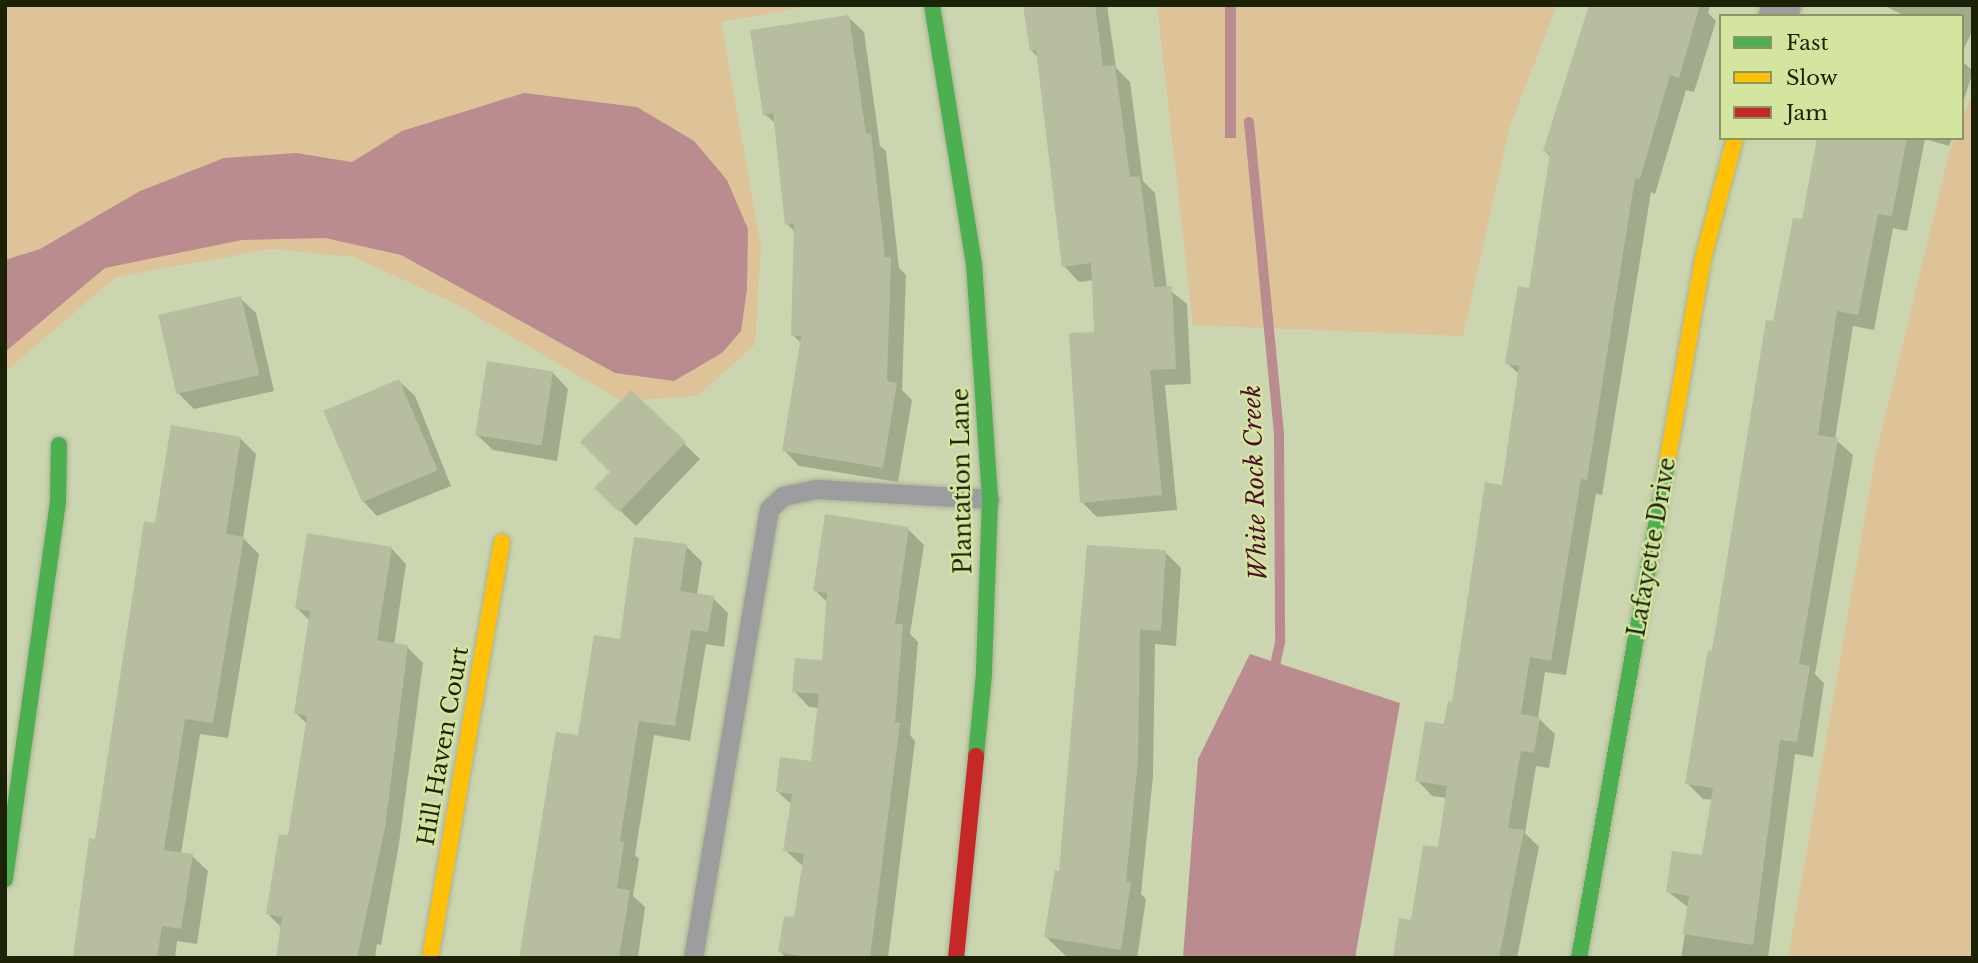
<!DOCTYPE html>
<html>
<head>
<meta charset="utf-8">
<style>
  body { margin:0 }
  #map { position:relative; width:1978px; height:963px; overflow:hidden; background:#cbd5af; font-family:"Libre Baskerville",serif }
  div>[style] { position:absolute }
  .green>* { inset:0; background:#dfc398 }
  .water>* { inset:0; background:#ba8c90; transform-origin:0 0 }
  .shadow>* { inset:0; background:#0003 }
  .stream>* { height:10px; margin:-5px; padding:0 5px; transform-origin:5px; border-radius:5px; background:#ba8c90 }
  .building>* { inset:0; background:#b6be9f; transform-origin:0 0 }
  .roads { filter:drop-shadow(0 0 2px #aab294) drop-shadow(0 0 2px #aab294) }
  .lane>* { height:19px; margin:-9.5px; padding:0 9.5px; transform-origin:9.5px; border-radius:9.5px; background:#9d9c9f }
  .street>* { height:38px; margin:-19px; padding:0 19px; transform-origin:19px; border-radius:19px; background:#9d9c9f }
  .fast>* { height:16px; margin:-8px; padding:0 8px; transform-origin:8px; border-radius:8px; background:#4caf50 }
  .slow>* { height:16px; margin:-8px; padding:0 8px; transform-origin:8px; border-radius:8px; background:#ffc107 }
  .jam>* { height:16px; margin:-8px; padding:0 8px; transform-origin:8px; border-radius:8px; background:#c62828 }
  span { translate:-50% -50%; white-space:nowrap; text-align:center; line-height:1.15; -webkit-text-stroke:5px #d3e59f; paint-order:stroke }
  .street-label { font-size:23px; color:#1c2206 }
  .water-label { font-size:24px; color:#4f0d29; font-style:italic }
  .frame { position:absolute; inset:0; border:7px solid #1c2206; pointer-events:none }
  .legend { position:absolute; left:1719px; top:14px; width:245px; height:126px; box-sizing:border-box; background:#d3e59f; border:2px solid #8a9762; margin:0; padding:9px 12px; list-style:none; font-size:21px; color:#1c2206 }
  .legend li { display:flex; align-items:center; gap:14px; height:35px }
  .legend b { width:35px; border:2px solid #8a9762 }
</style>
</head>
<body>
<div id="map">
  <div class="green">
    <i style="clip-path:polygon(5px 5px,815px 5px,721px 22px,761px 246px,755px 344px,698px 396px,622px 401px,456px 304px,354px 257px,271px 249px,116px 277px,5px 372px)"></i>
    <i style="clip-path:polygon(1157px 5px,1557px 5px,1510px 126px,1463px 336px,1193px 325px)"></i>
    <i style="clip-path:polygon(1973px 93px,1973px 958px,1788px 958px,1875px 458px,1950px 149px,1955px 138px,1962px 138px,1962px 119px)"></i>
  </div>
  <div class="water">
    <i style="left:1225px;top:5px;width:11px;height:133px"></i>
    <i style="clip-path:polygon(524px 93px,637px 107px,694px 141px,727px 180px,748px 229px,747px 289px,741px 331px,722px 353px,674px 381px,615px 373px,401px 255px,325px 238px,242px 240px,105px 268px,5px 352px,5px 260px,40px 249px,140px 191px,224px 158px,296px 153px,352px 162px,402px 131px)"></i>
    <i style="clip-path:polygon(1250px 654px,1400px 703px,1355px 958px,1183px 958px,1198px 759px)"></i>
  </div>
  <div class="shadow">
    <i style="clip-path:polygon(1025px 5px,1107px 5px,1116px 68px,1130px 82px,1143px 181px,1155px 193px,1167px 288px,1187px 304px,1191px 384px,1165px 385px,1177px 510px,1097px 517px,1082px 502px,1096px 334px,1094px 280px,1079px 282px,1064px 266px,1038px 57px,1031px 50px)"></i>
    <i style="clip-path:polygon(1591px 5px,1710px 5px,1708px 13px,1716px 21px,1694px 92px,1686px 90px,1655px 194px,1651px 192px,1602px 495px,1596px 494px,1566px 675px,1545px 672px,1538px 718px,1555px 734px,1549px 768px,1536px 766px,1525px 833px,1539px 847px,1517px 958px,1395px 958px,1439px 849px,1447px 798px,1432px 796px,1417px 780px,1453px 704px,1503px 487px,1520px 375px,1507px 363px,1530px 290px,1551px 157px,1545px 151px)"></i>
    <i style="clip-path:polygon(1883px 5px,1973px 5px,1973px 29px,1962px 53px,1962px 16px,1905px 16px)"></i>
    <i style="clip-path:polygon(848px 17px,864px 32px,880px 146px,886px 151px,899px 268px,906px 275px,902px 390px,912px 400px,898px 482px,799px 466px,784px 450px,802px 344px,793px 335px,796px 233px,787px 224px,776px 124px,765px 114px)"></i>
    <i style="clip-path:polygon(1962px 61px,1973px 71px,1962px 106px)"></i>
    <i style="clip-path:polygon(1819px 138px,1952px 138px,1949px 146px,1925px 139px,1907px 231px,1893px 228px,1874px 330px,1853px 326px,1835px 439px,1853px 455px,1815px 674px,1824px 683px,1813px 757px,1795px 754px,1768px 958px,1681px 958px,1689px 908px,1667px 891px,1704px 857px,1713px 800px,1703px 799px,1687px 783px,1774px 323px,1803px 221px)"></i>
    <i style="clip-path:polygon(240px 298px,256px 313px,274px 391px,194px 409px,178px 393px)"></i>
    <i style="clip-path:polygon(553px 373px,568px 389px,557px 461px,493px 450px,477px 435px)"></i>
    <i style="clip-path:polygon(399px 381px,415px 396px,451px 486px,377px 516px,362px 500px)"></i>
    <i style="clip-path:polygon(631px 392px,700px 459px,636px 526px,597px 488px,613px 472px)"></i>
    <i style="clip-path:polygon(240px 438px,256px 454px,243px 538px,259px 554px,228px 738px,200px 734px,181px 854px,192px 856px,208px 871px,197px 944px,177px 941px,175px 958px,74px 958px,157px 525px)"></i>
    <i style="clip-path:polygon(908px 529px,924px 545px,910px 634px,918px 642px,910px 735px,915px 741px,888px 958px,786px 958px,780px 951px,796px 919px,804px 867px,785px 850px,792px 805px,778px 792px,813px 762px,819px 708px,809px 707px,794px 691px,823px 662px,828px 603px,815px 590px)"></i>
    <i style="clip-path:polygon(686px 546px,702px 562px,697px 595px,713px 598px,728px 613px,724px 647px,706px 644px,690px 741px,654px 735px,635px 855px,639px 859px,633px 896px,645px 907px,638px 958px,521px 958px,580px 737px,621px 641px)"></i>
    <i style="clip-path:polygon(1088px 547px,1165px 552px,1181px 568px,1176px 646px,1155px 644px,1153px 776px,1141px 894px,1146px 899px,1137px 958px,1068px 958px,1046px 937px,1061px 873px)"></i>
    <i style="clip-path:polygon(391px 548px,406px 564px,394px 645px,407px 647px,423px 663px,399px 844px,381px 945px,377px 944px,375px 958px,278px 958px,282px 928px,268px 914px,289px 837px,307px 724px,296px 713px,310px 621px,297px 608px)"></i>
  </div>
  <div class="stream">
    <i style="left:1249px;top:122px;width:312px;rotate:84.5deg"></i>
    <i style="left:1279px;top:433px;width:209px;rotate:89.7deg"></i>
    <i style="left:1280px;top:642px;width:34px;rotate:102deg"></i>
  </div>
  <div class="building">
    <i style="clip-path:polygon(1023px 5px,1095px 5px,1103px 66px,1115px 65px,1130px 177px,1140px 176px,1154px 287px,1172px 286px,1176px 369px,1150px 370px,1162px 495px,1080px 503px,1069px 333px,1094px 332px,1091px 263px,1062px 267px,1036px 50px,1030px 51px)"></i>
    <i style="clip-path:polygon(1589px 5px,1700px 5px,1679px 78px,1670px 75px,1640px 179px,1635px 178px,1587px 480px,1581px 479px,1551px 661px,1530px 657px,1521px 714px,1540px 717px,1534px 753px,1521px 751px,1508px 828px,1524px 830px,1499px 958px,1393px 958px,1399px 918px,1411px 920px,1423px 845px,1438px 847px,1447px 786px,1415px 781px,1425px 721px,1444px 724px,1448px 701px,1452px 702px,1485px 482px,1502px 485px,1519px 366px,1505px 364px,1518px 286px,1529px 288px,1550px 153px,1543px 151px)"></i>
    <i style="clip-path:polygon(849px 15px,866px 134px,871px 133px,885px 257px,891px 258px,887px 381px,897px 383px,883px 468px,782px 451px,801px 336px,791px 336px,794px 224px,785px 225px,773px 113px,763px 115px,750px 30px)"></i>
    <i style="clip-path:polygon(1817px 138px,1907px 138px,1892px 216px,1878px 214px,1858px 315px,1837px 311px,1818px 435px,1838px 438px,1799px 664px,1810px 666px,1797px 742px,1780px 740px,1753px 945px,1683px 934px,1689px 896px,1666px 892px,1672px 851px,1702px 855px,1713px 788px,1685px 784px,1692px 742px,1708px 650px,1712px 651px,1766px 320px,1773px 321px,1793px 218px,1802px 219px)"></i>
    <i style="left:241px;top:296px;width:81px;height:85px;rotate:77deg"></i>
    <i style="left:487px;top:361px;width:67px;height:75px;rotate:9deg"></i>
    <i style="left:399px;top:379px;width:99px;height:82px;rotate:67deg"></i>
    <i style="clip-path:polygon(631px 390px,686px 442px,619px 512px,594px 488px,610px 472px,580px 442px)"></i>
    <i style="clip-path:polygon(171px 425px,241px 437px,226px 534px,244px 537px,213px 723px,185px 719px,164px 850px,193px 854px,181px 929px,162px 926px,157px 958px,73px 958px,89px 838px,95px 839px,144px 521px,155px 523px)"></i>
    <i style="clip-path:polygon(825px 514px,909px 527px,895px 624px,903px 624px,895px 723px,900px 723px,870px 958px,812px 958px,778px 952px,784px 916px,794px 917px,804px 854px,783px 851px,792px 794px,776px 792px,780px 757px,811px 761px,819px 694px,792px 692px,795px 658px,822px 660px,827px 593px,813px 591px)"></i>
    <i style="clip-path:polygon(307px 533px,392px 547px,377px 640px,408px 645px,385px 828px,357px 958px,276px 958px,282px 917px,266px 914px,279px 834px,288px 835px,307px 716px,294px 713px,310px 611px,295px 609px)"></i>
    <i style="clip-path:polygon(634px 537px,687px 544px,680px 591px,714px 596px,708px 632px,691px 630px,675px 726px,639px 721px,620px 841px,624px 842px,617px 888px,630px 890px,619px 958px,519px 958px,556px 732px,578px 735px,594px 635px,620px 639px)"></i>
    <i style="clip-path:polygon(1087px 545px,1166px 550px,1161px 631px,1140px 629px,1138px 760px,1126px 881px,1131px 882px,1121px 950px,1044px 937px,1055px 870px,1059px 871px)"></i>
  </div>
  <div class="roads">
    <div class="lane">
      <i style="left:693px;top:958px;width:455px;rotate:-80.4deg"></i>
      <i style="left:769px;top:509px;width:19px;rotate:-43deg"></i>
      <i style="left:783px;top:496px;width:34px;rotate:-12deg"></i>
      <i style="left:816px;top:489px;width:174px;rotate:3.3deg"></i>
    </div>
    <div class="street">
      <i style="left:1778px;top:16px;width:12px;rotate:-70deg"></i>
    </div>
    <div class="fast">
      <i style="left:932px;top:5px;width:261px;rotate:80.8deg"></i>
      <i style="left:974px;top:263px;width:237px;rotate:86.1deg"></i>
      <i style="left:990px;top:499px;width:175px;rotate:92deg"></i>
      <i style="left:984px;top:674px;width:82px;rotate:95.6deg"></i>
      <i style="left:5px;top:879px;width:382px;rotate:-82deg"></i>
      <i style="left:58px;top:501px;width:56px;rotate:-89deg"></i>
      <i style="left:1579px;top:958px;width:503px;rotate:-79.92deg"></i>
    </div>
    <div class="slow">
      <i style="left:1667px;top:463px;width:207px;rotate:-80deg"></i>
      <i style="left:1703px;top:259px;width:125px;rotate:-75.2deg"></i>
      <i style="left:430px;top:958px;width:422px;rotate:-80.2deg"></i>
    </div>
    <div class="jam">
      <i style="left:956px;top:958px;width:203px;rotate:-84.3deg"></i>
    </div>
  </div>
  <div class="street-label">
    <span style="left:962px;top:481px;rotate:-91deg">Plantation Lane</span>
    <span style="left:1652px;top:547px;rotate:-80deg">Lafayette Drive</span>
    <span style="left:443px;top:746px;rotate:-80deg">Hill Haven Court</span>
  </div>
  <div class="water-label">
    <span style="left:1255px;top:483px;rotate:-92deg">White Rock Creek</span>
  </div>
  <div class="frame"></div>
  <ul class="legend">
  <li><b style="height:9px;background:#4caf50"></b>Fast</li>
  <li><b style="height:9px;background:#ffc107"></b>Slow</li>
  <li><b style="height:9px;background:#c62828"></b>Jam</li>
  </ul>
</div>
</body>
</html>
